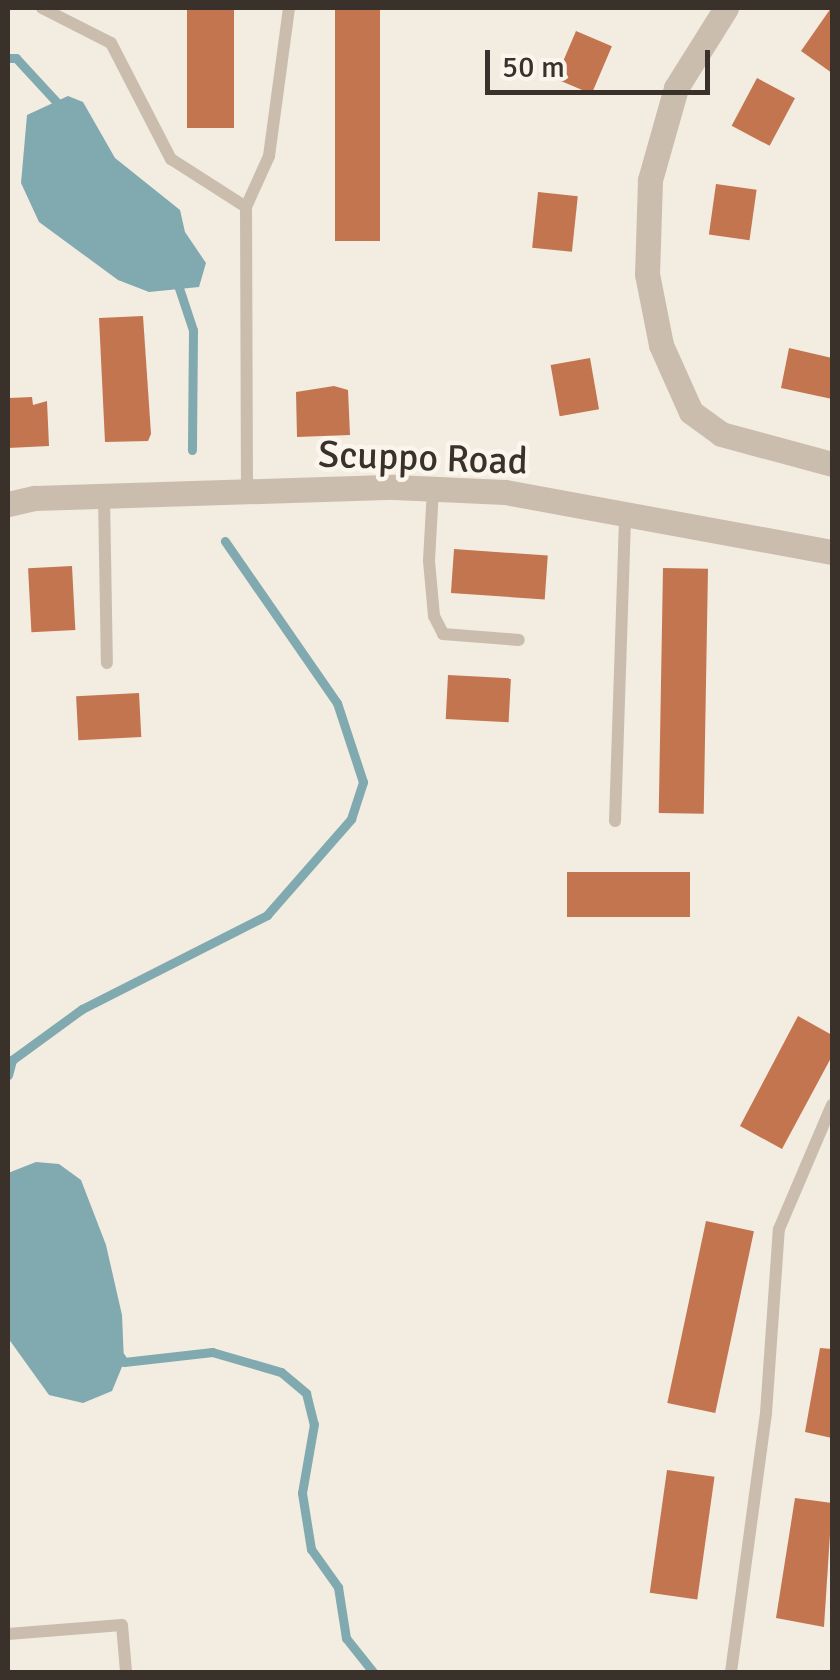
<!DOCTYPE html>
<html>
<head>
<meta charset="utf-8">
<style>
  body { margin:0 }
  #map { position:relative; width:840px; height:1680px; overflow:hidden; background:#f3ece1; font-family:Signika,sans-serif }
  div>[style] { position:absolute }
  .water>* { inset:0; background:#80aab0 }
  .stream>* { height:9px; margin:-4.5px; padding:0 4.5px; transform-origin:4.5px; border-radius:4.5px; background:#80aab0 }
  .building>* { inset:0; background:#c3754f; transform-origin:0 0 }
  .lane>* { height:12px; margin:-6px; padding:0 6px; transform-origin:6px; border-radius:6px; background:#cbbdad }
  .street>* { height:25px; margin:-12.5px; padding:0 12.5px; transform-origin:12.5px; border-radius:12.5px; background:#cbbdad }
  span { translate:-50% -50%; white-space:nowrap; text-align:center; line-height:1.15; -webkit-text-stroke:9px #faf6ee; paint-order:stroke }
  .street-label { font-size:38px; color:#3a312b }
  .frame { position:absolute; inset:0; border:10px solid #3a312b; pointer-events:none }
  .scale { position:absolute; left:485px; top:50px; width:225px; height:45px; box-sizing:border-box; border:5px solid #3a312b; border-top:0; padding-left:12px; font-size:30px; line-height:35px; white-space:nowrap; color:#3a312b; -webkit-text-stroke:8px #faf6ee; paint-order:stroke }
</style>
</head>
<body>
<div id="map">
  <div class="water">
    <i style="clip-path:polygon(68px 96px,83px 102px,115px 158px,180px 210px,185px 232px,206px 263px,199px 287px,149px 292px,118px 280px,39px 222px,21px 183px,27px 115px)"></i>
    <i style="clip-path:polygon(36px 1162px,59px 1164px,81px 1180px,106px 1245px,122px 1315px,124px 1362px,112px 1391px,83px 1403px,49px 1395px,8px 1338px,8px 1173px)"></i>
  </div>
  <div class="stream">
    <i style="left:8px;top:58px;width:8px"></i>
    <i style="left:16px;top:58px;width:69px;rotate:47.3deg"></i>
    <i style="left:178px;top:285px;width:47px;rotate:71.6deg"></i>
    <i style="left:193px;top:330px;width:120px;rotate:90.5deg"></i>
    <i style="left:8px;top:1075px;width:16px;rotate:-75deg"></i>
    <i style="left:12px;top:1060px;width:87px;rotate:-36.1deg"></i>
    <i style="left:82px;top:1009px;width:208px;rotate:-26.9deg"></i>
    <i style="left:267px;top:915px;width:128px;rotate:-48.8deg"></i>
    <i style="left:351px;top:819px;width:39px;rotate:-72deg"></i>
    <i style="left:363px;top:782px;width:83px;rotate:-108.2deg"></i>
    <i style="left:337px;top:703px;width:197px;rotate:-124.7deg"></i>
    <i style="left:120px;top:1356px;width:7px;rotate:56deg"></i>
    <i style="left:124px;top:1362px;width:89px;rotate:-6.5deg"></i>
    <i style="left:212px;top:1352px;width:72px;rotate:16.2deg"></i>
    <i style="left:281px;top:1372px;width:33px;rotate:40deg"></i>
    <i style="left:306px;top:1393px;width:32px;rotate:76deg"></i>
    <i style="left:314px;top:1424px;width:70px;rotate:99.9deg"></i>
    <i style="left:302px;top:1493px;width:57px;rotate:80.9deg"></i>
    <i style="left:311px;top:1549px;width:47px;rotate:54.6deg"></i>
    <i style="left:338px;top:1587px;width:52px;rotate:81.1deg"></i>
    <i style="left:346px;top:1638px;width:43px;rotate:51.5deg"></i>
  </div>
  <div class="building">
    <i style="left:187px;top:8px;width:47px;height:120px"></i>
    <i style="left:335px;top:8px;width:45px;height:233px"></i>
    <i style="clip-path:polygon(831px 8px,832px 8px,832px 73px,801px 51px)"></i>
    <i style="left:576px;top:31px;width:39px;height:52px;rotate:23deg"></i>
    <i style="left:757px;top:78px;width:43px;height:54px;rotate:28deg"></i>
    <i style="left:716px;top:184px;width:41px;height:51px;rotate:8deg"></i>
    <i style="left:538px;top:192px;width:40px;height:56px;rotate:6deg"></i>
    <i style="clip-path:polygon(143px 316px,151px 434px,148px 441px,105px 442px,99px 318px)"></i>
    <i style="clip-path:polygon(789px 348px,832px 358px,832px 399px,781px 388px)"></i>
    <i style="left:590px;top:358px;width:52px;height:40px;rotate:80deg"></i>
    <i style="clip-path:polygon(334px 386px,348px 390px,350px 435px,297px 437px,296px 392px)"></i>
    <i style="clip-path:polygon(32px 397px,33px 405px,47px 401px,49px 446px,8px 448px,9px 398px)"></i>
    <i style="left:454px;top:549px;width:94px;height:44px;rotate:4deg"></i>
    <i style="left:72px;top:566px;width:64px;height:44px;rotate:87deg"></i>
    <i style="left:663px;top:568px;width:45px;height:245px;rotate:1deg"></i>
    <i style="left:448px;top:675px;width:63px;height:44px;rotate:3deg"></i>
    <i style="left:139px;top:693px;width:44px;height:63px;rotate:87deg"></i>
    <i style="left:567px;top:872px;width:123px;height:45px"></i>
    <i style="clip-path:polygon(798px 1016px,832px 1035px,832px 1056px,782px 1149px,740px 1126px)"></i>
    <i style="left:706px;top:1221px;width:49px;height:186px;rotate:12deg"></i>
    <i style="clip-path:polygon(820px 1348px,832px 1349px,832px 1438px,805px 1432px)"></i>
    <i style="left:667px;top:1470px;width:48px;height:124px;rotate:8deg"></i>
    <i style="clip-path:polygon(795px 1498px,832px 1503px,824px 1627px,776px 1618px)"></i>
  </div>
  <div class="lane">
    <i style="left:42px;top:8px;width:77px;rotate:26.9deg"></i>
    <i style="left:111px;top:43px;width:131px;rotate:62.7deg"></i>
    <i style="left:171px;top:159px;width:89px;rotate:32.6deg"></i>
    <i style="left:433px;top:489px;width:72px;rotate:93.2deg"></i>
    <i style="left:429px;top:561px;width:55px;rotate:84.8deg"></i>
    <i style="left:434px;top:616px;width:20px;rotate:63deg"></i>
    <i style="left:443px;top:634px;width:76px;rotate:4.5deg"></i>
    <i style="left:247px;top:493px;width:286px;rotate:-90.2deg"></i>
    <i style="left:246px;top:207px;width:56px;rotate:-65.7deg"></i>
    <i style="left:269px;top:156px;width:149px;rotate:-82.3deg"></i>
    <i style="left:104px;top:497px;width:166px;rotate:89deg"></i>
    <i style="left:615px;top:821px;width:307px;rotate:-88.1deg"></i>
    <i style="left:8px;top:1634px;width:114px;rotate:-4.5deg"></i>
    <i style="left:122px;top:1625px;width:47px;rotate:85.1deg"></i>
    <i style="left:731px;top:1672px;width:261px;rotate:-82.3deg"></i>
    <i style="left:766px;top:1413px;width:184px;rotate:-86deg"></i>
    <i style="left:779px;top:1229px;width:135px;rotate:-66.9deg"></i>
  </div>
  <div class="street">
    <i style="left:726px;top:8px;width:94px;rotate:122deg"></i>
    <i style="left:676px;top:88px;width:96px;rotate:105.8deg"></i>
    <i style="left:650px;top:180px;width:94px;rotate:91.8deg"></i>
    <i style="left:647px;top:274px;width:72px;rotate:78.8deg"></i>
    <i style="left:661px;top:345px;width:73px;rotate:65.9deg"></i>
    <i style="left:691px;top:412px;width:37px;rotate:36deg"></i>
    <i style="left:721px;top:434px;width:115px;rotate:15.1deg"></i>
    <i style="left:8px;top:504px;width:28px;rotate:-13deg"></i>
    <i style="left:35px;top:498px;width:359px;rotate:-1.8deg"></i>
    <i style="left:394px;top:487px;width:111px;rotate:2.6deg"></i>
    <i style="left:505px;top:492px;width:332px;rotate:10.4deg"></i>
  </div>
  <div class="street-label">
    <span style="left:423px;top:458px;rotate:2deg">Scuppo Road</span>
  </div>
  <div class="frame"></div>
  <div class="scale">50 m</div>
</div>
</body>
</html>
